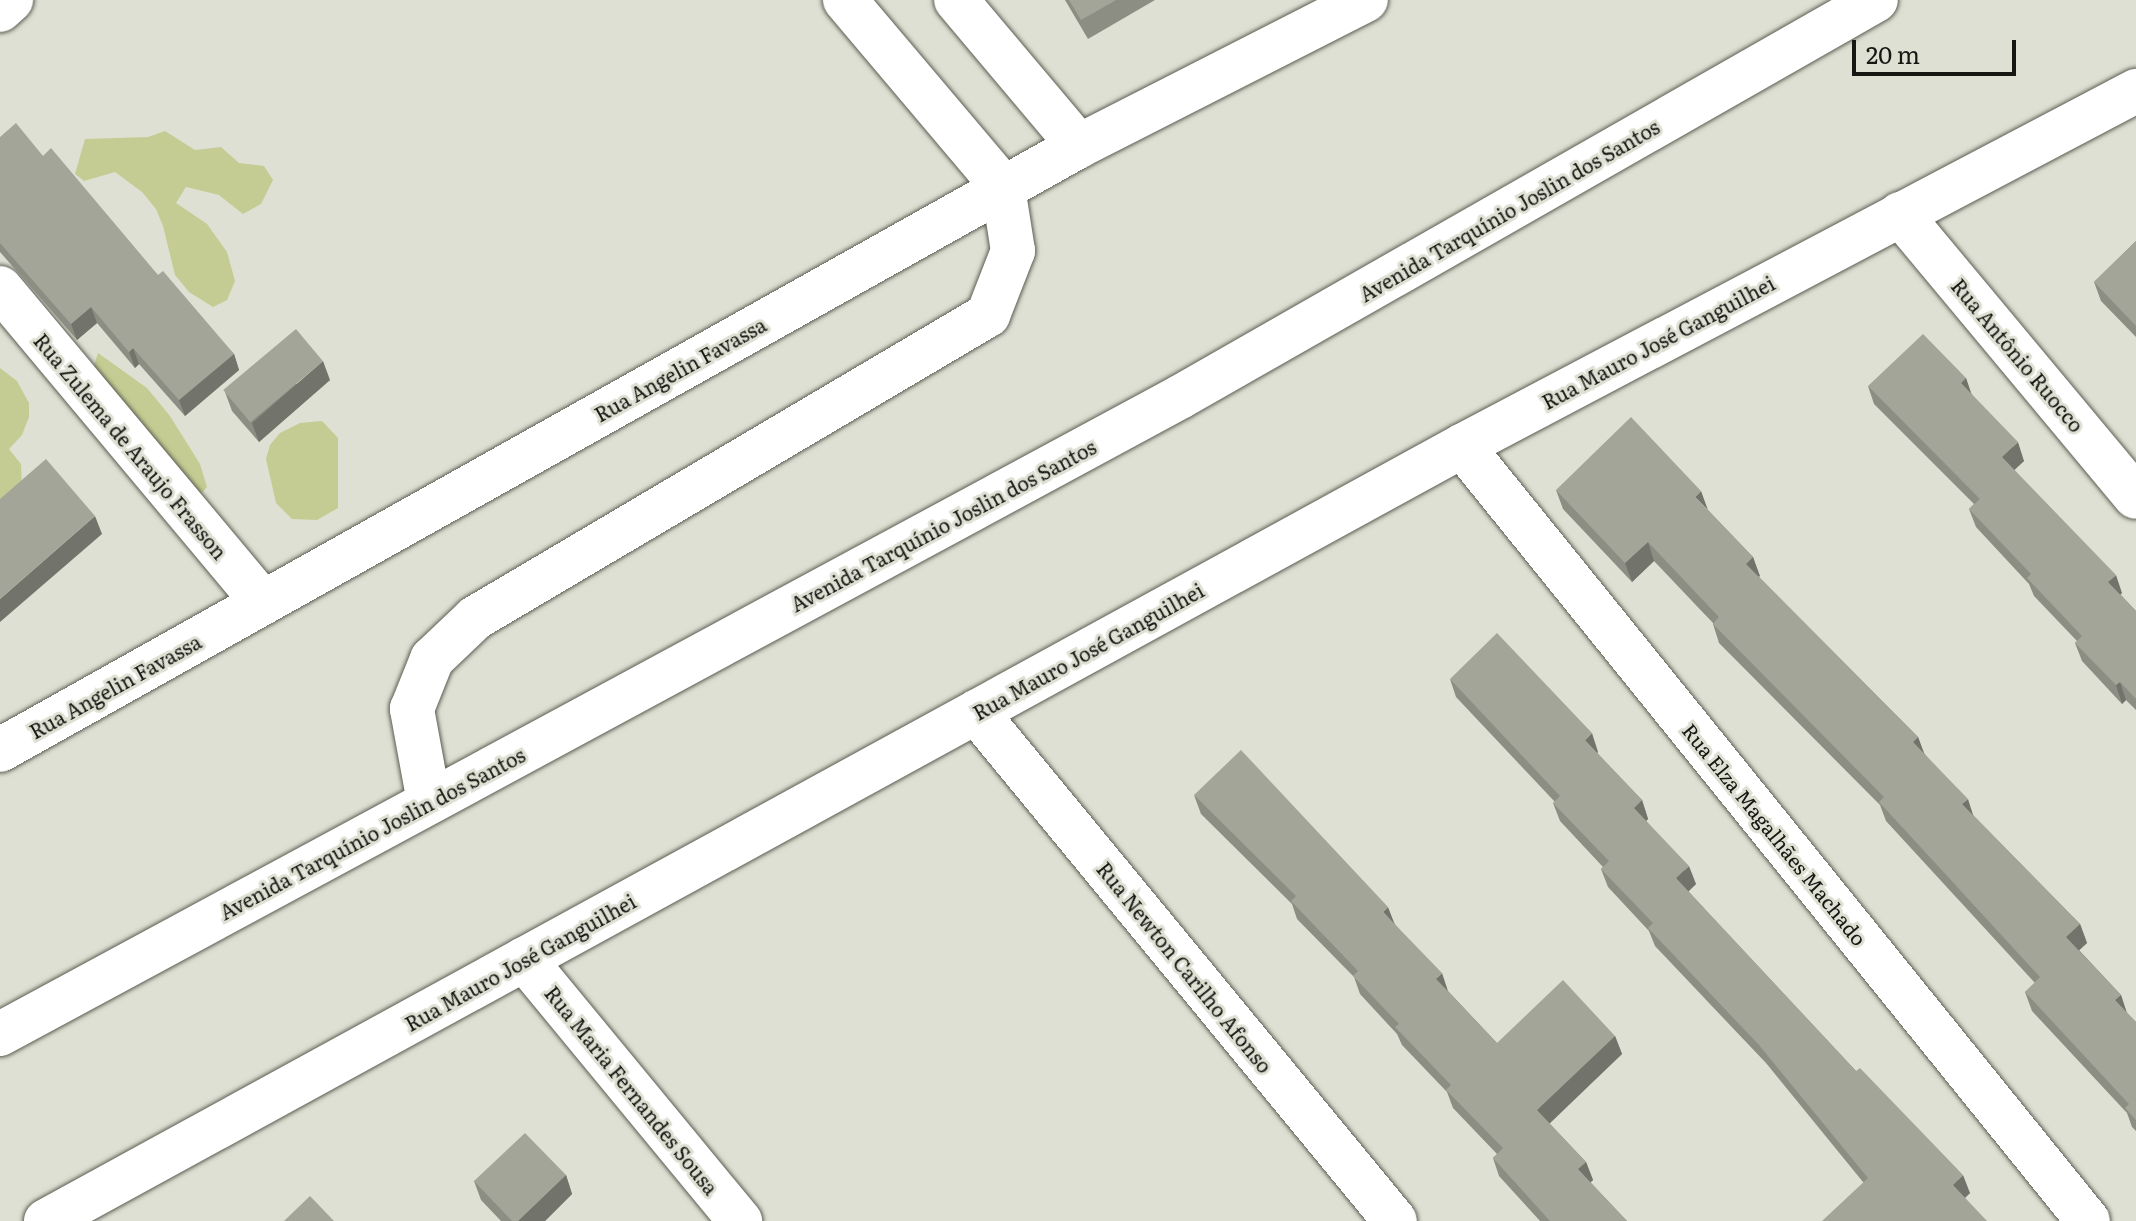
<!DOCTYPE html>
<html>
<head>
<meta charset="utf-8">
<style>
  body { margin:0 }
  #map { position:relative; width:2136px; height:1221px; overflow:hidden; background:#dee0d3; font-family:Literata,serif }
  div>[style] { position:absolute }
  .green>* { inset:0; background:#c5cc93 }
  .roads { filter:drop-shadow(0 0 2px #5b5d52) drop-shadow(0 0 2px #5b5d52) }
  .minor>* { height:44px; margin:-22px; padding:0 22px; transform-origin:22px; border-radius:22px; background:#fff }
  .tertiary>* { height:44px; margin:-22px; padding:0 22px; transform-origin:22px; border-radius:22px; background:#fff }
  .wall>* { inset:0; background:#8c8e84 }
  .shaded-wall>* { inset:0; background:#72746b }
  .building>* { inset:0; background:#a3a599; transform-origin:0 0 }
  span { translate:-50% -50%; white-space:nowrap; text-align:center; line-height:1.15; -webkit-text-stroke:6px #dee0d3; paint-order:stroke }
  .street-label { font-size:20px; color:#161612 }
  .scale { position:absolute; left:1852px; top:40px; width:164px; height:36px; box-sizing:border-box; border:4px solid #161612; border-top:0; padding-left:10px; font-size:24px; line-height:28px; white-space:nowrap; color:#161612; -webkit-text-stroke:6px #dee0d3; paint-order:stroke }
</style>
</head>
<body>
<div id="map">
  <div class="green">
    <i style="clip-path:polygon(165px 131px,195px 150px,221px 147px,239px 163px,264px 166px,273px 180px,261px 204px,243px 214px,219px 195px,186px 187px,176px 203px,207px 224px,227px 252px,235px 281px,227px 300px,213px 307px,189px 292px,175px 275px,163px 226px,156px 209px,142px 192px,115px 172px,84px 181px,75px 174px,85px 139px,148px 137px)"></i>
    <i style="clip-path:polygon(98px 353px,147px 388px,170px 416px,200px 464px,207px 487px,195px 500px,92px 372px)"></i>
    <i style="clip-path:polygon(0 368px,17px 381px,29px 403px,29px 417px,22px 435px,9px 449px,21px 464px,22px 491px,0 504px)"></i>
    <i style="clip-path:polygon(322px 421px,338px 438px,338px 508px,317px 520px,292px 519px,276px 503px,266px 459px,270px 445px,280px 433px,300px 423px)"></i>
  </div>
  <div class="roads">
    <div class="minor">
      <i style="left:956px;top:0;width:191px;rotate:49.9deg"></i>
      <i style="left:0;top:10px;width:15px;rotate:-42deg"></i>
      <i style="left:1900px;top:214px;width:368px;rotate:50.2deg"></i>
      <i style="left:0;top:288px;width:410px;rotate:50.1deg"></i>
      <i style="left:1462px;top:446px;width:996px;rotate:51.07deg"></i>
      <i style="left:976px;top:712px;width:659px;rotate:50.54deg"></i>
      <i style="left:0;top:750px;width:1237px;rotate:-29.24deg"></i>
      <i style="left:1079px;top:146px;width:322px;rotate:-27deg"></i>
      <i style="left:429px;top:802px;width:95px;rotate:-100.4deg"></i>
      <i style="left:412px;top:709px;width:54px;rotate:-68.2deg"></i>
      <i style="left:432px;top:659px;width:59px;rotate:-43.6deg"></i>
      <i style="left:475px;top:618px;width:596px;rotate:-30.57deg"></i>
      <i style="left:988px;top:315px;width:69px;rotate:-68.7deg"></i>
      <i style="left:1013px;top:251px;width:65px;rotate:-98.9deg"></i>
      <i style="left:1003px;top:187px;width:245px;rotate:-130.2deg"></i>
      <i style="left:524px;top:959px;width:340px;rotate:50.5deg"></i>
      <i style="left:46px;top:1221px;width:1614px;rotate:-28.69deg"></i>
      <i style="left:1462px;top:446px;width:762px;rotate:-27.78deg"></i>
    </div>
    <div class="tertiary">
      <i style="left:0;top:1034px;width:1341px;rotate:-28.36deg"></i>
      <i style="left:1180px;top:397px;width:801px;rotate:-29.7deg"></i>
    </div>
  </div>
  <div class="wall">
    <i style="clip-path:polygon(1065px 0,1155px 0,1088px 39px)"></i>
    <i style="clip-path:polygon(0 137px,43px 156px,234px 354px,239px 370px,185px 416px,139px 364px,135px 368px,97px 323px,77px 340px,0 252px)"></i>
    <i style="clip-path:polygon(2136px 241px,2136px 337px,2101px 301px,2094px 282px)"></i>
    <i style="clip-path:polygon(1966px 378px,1971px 393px,2024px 461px,2014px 470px,2122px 593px,2120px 594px,2136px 611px,2136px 710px,2126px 700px,2122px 704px,2082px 661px,2075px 643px,2077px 641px,2034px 596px,2029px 584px,1976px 527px,1969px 509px,1974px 504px,1874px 404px,1868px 386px)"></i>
    <i style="clip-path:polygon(330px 380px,259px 442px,232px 411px,225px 392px)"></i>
    <i style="clip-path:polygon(1556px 490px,1708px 510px,1753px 557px,1759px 577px,1918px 737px,1924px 753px,1973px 815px,2080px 924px,2087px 943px,2079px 950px,2121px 995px,2127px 1013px,2136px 1022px,2136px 1131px,2132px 1127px,2127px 1113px,2032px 1011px,2025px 992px,2035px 983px,1886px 821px,1880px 805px,1719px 643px,1713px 624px,1713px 623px,1654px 561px,1632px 582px,1563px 509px)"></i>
    <i style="clip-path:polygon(1450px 679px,1598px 752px,1597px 753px,1642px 800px,1648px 819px,1646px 821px,1696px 884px,1688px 891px,1970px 1193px,1965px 1198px,1863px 1182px,1766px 1063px,1655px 946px,1649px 931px,1608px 887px,1601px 869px,1603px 867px,1560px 821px,1553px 803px,1555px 802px,1456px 697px)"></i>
    <i style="clip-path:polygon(1194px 795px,1394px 923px,1448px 991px,1497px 1043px,1615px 1036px,1622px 1054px,1549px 1123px,1586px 1162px,1593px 1180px,1590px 1182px,1627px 1221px,1540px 1221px,1499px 1176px,1493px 1158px,1497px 1154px,1453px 1108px,1447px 1092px,1402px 1045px,1397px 1034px,1360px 994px,1354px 977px,1297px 919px,1292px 904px,1201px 814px)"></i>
    <i style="clip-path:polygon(566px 1175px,572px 1194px,545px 1221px,501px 1221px,481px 1200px,474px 1181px)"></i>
  </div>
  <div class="shaded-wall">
    <i style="clip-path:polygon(91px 307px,97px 323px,77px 340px,71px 324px)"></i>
    <i style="clip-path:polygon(133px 348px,139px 364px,135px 368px,129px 352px)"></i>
    <i style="clip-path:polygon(234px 354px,239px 370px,185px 416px,179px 400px)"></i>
    <i style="clip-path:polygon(323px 361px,330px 380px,259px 442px,252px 423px)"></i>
    <i style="clip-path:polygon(1966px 378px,1972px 396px,1961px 383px)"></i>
    <i style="clip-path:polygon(2018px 442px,2024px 461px,2009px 475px,2002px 457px)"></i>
    <i style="clip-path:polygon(1701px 491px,1708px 510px,1695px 497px)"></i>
    <i style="clip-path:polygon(95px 516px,102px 534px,0 622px,0 599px)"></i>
    <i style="clip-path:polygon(1648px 542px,1654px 561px,1632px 582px,1625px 563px)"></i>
    <i style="clip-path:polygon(1753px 557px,1760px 576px,1753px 582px,1746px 564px)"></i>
    <i style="clip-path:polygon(2116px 575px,2122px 593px,2115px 600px,2108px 582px)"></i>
    <i style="clip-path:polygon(2120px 682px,2126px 700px,2122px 704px,2116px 685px)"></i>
    <i style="clip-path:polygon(1592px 733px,1598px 752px,1591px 759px,1585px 740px)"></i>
    <i style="clip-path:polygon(1918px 737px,1925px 756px,1913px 742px)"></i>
    <i style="clip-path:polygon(1968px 799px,1974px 818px,1962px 804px)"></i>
    <i style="clip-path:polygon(1642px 800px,1648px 819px,1641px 826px,1634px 808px)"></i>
    <i style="clip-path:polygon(1689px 866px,1696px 884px,1683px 897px,1676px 878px)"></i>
    <i style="clip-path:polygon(1388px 907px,1395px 925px,1383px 912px)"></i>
    <i style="clip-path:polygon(2080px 924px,2087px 943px,2073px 956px,2066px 937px)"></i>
    <i style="clip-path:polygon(1442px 973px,1448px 991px,1436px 979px)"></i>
    <i style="clip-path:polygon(2121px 995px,2127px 1014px,2115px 1000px)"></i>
    <i style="clip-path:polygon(1615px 1036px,1622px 1054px,1544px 1129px,1537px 1110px)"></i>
    <i style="clip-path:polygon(1586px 1162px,1593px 1180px,1585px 1188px,1578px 1169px)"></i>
    <i style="clip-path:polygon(566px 1175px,572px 1194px,545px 1221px,518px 1221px)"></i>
    <i style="clip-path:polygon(1963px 1175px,1970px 1193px,1959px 1203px,1953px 1185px)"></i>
  </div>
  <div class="building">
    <i style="clip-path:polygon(1069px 0,1116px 0,1081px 20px)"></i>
    <i style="clip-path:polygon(16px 123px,43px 156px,51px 148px,158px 275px,163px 271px,234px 354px,179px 400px,133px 348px,129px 352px,91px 307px,71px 324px,0 243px,0 137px)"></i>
    <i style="clip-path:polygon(2136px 241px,2136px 326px,2094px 282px)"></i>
    <i style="left:296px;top:329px;width:42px;height:95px;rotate:50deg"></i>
    <i style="clip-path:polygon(1923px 334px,1966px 378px,1961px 383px,2018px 442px,2002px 457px,2116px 575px,2108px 582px,2136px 611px,2136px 699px,2120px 682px,2116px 685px,2075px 643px,2082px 636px,2027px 578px,2031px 574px,1969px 509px,1980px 499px,1868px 386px)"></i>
    <i style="clip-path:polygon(1631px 417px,1701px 491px,1695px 497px,1753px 557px,1746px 564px,1918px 737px,1913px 742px,1968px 799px,1962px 804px,2080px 924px,2066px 937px,2121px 995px,2115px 1000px,2136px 1022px,2136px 1120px,2125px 1108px,2129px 1104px,2025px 992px,2040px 977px,1879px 802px,1884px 797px,1713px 624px,1719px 617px,1648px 542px,1625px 563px,1556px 490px)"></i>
    <i style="clip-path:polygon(46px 459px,95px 516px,0 599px,0 499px)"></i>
    <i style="clip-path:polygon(1497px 633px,1592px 733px,1585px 740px,1642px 800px,1634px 808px,1689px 866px,1676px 878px,1856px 1071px,1860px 1068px,1963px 1175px,1953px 1185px,1987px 1221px,1822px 1221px,1868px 1178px,1759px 1045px,1648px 928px,1653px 923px,1601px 869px,1609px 861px,1553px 803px,1560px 796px,1450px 679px)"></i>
    <i style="clip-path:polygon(1241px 750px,1388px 907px,1383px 912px,1442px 973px,1436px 979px,1497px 1043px,1563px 980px,1615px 1036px,1537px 1110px,1586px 1162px,1578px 1169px,1627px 1221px,1550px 1221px,1493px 1158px,1503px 1148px,1446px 1090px,1451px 1085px,1395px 1027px,1399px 1024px,1353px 976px,1358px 971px,1291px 901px,1296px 896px,1194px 795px)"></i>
    <i style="clip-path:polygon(525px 1133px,566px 1175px,518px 1221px,512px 1221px,474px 1181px)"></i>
    <i style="clip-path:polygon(310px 1196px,334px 1221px,284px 1221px)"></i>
  </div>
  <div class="street-label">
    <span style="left:1509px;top:210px;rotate:-30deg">Avenida Tarquínio Joslin dos Santos</span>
    <span style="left:1658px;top:342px;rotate:-28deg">Rua Mauro José Ganguilhei</span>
    <span style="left:2018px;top:355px;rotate:50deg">Rua Antônio Ruocco</span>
    <span style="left:680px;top:369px;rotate:-29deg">Rua Angelin Favassa</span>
    <span style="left:131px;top:446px;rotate:50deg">Rua Zulema de Araujo Frasson</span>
    <span style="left:943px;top:525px;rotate:-28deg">Avenida Tarquínio Joslin dos Santos</span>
    <span style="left:1088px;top:651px;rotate:-29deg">Rua Mauro José Ganguilhei</span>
    <span style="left:115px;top:686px;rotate:-29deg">Rua Angelin Favassa</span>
    <span style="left:372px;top:833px;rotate:-28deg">Avenida Tarquínio Joslin dos Santos</span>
    <span style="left:1775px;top:834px;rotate:51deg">Rua Elza Magalhães Machado</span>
    <span style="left:520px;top:962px;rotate:-29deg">Rua Mauro José Ganguilhei</span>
    <span style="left:1185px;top:967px;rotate:51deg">Rua Newton Carilho Afonso</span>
    <span style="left:632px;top:1090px;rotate:51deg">Rua Maria Fernandes Sousa</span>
  </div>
  <div class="scale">20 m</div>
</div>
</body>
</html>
